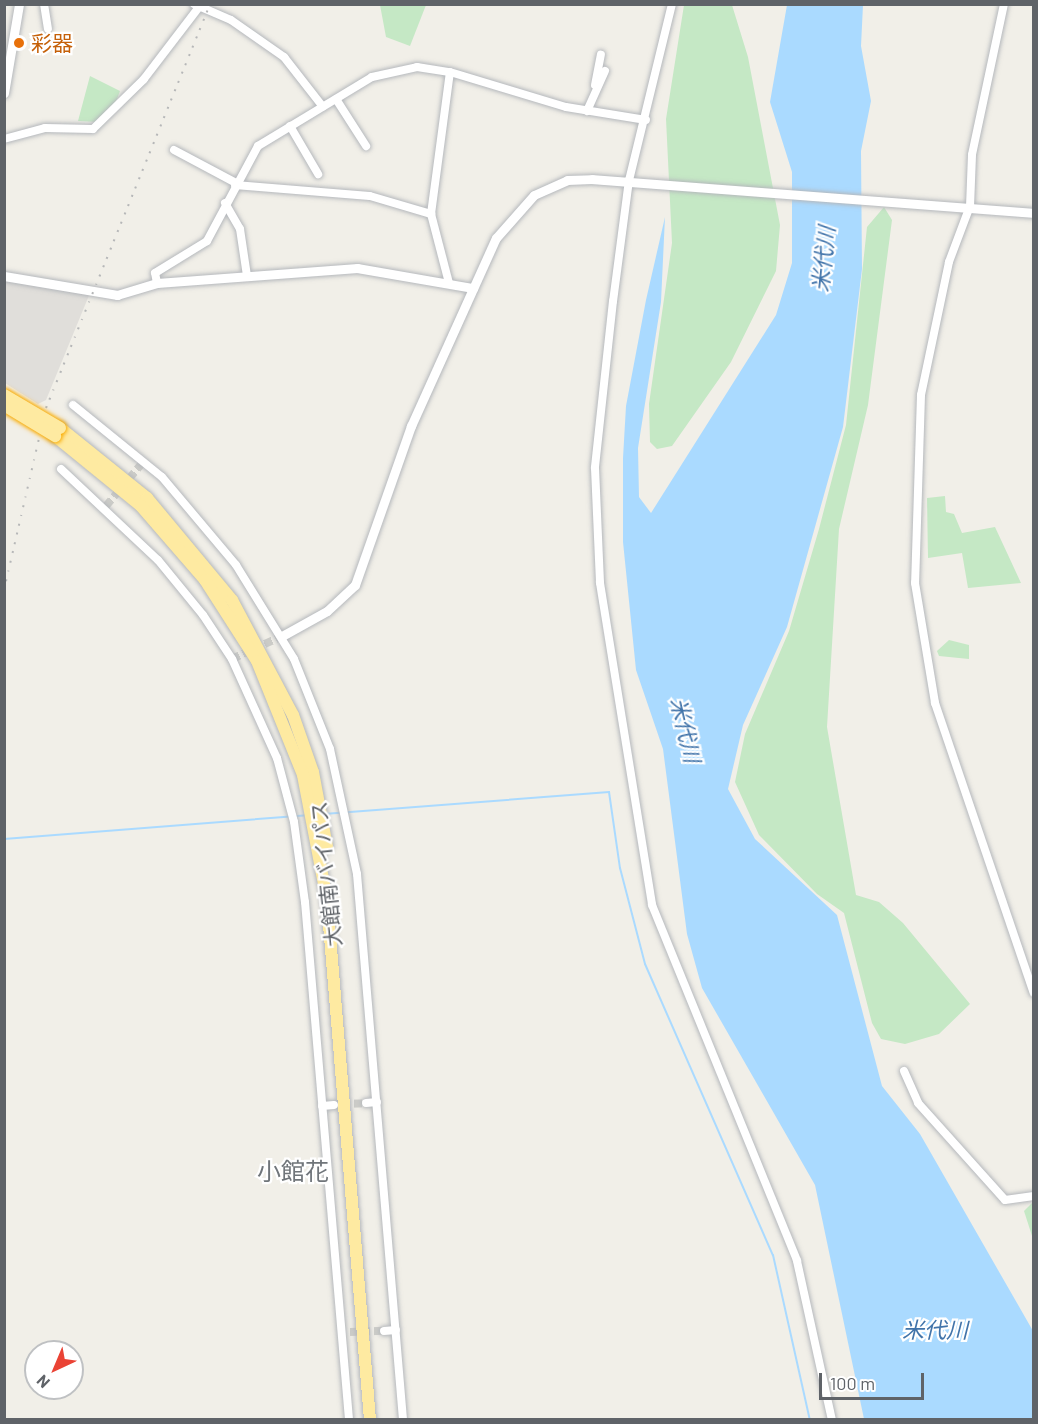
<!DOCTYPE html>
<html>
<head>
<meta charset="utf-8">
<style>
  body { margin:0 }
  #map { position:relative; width:1038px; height:1424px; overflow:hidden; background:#f1efe8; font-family:Barlow,"Noto Sans JP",sans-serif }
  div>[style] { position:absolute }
  .industrial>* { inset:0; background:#e0deda }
  .green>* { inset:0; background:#c5e8c5 }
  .water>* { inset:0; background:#aadaff }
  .stream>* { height:2px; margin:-1px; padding:0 1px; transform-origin:1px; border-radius:1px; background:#aadaff }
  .minor-tunnel>* { height:8px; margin-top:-4px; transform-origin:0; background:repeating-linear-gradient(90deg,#ccccc8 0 8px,transparent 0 12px) }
  .roads { filter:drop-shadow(0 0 2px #b5b8bc) drop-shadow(0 0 2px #b5b8bc) }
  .minor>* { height:8px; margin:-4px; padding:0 4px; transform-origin:4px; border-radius:4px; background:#fff }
  .tertiary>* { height:9px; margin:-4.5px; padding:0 4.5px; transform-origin:4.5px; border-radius:4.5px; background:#fff }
  .trunk>* { height:12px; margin:-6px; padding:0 6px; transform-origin:6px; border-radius:6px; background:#feeaa1 }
  .rail>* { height:2px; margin-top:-1px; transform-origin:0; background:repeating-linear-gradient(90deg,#b6b7b8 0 1.5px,transparent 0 9.5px) }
  .bridges { filter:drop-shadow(0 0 2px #f9ab00) drop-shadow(0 0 2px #f9ab00) }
  .trunk-bridge>* { height:12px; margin:-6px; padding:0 6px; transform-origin:6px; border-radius:6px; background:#feeaa1 }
  .dots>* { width:16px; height:16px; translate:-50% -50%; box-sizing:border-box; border:3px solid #fff; border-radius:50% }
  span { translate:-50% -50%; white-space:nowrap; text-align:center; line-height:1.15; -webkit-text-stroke:4.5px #fff; paint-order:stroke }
  .food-label { font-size:21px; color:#c56008 }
  .left { translate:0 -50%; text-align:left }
  .street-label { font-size:21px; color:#5f6368 }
  .water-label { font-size:22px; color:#4174aa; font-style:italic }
  .quarter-label { font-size:24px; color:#70757a }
  .frame { position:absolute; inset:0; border:6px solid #5f6368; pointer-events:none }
  .north { position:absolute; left:24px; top:1340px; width:60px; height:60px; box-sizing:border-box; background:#fff; border:2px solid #bfc1c3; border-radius:50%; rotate:224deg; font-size:16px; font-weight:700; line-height:24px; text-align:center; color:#5f6368 }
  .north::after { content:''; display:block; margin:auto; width:21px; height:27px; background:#ea4335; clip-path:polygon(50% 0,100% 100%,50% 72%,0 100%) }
  .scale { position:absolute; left:819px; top:1373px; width:105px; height:27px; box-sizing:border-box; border:3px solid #5f6368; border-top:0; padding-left:8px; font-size:18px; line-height:21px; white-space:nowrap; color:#5f6368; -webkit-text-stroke:4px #fff; paint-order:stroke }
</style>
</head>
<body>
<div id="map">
  <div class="industrial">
    <i style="clip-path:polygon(4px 281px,90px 293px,46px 400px,38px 404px,5px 383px)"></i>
  </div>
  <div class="green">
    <i style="clip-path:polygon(380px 5px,426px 5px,410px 46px,386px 37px)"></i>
    <i style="clip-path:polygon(684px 5px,732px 5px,748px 57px,780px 225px,776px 271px,731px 362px,672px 446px,657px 449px,650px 442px,649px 404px,672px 243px,666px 119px)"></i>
    <i style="clip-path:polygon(90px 76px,120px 91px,114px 107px,98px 122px,78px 121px)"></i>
    <i style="clip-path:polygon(884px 207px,892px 220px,868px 405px,839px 529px,827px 727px,856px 895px,879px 902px,903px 923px,970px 1004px,939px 1034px,905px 1044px,881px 1039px,872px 1023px,844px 913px,817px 894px,759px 835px,735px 782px,745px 734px,789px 631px,819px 529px,846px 425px,867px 227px)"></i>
    <i style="clip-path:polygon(945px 496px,946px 512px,954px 514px,962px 533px,995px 527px,1021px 583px,968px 588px,962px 553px,928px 558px,927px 498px)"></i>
    <i style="clip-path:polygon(949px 640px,969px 645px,969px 659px,939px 656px,937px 651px)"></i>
    <i style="clip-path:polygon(1033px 1202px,1034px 1202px,1033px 1239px,1024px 1211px)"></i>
  </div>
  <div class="water">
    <i style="clip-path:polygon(787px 5px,863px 5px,861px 46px,871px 101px,861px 151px,862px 269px,843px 427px,787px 627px,743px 725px,728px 789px,755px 839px,837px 915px,882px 1086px,920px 1134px,1033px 1331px,1033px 1419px,864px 1419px,815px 1185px,702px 988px,687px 934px,663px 749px,636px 670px,623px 542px,623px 458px,626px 406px,646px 300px,665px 217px,661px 302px,638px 448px,639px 497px,651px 513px,776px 315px,792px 263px,792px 172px,770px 102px)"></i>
  </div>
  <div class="stream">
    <i style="left:324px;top:814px;width:286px;rotate:-4.4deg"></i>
    <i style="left:609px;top:792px;width:77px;rotate:81.8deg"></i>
    <i style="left:620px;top:868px;width:99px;rotate:75.4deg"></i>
    <i style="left:645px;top:964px;width:318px;rotate:66.3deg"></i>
    <i style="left:773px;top:1255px;width:169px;rotate:77.4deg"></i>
    <i style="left:4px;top:839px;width:304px;rotate:-4.5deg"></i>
  </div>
  <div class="minor-tunnel">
    <i style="left:106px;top:506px;width:59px;rotate:-49.8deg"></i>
    <i style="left:232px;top:659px;width:55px;rotate:-24.7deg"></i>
    <i style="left:342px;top:1104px;width:24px;rotate:-2deg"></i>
    <i style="left:350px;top:1332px;width:34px;rotate:-2deg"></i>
  </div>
  <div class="roads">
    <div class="minor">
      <i style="left:44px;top:4px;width:25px;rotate:81deg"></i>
      <i style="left:194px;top:4px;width:40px;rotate:23.4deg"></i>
      <i style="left:231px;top:20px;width:65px;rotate:34.9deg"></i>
      <i style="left:284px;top:57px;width:63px;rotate:52deg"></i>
      <i style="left:672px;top:4px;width:181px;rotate:103.7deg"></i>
      <i style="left:629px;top:180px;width:122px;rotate:97.5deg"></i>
      <i style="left:613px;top:301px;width:168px;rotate:96.2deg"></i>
      <i style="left:595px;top:468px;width:115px;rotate:87.5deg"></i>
      <i style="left:600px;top:583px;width:326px;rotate:80.8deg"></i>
      <i style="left:652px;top:905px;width:384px;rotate:67.8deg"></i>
      <i style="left:797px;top:1261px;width:163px;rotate:77.6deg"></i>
      <i style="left:1004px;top:4px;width:154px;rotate:102deg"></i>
      <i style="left:972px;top:155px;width:51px;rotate:92.2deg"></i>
      <i style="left:970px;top:206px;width:60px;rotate:110.6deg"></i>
      <i style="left:949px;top:262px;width:136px;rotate:101.9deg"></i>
      <i style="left:921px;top:395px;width:188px;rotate:91.8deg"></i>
      <i style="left:915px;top:583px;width:122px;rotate:80.5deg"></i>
      <i style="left:935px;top:703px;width:306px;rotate:71.2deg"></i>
      <i style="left:595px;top:85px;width:31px;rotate:-79deg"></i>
      <i style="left:336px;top:99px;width:56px;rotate:57.4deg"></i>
      <i style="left:587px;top:111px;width:44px;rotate:-65.8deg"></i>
      <i style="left:290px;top:126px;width:56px;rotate:59.7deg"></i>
      <i style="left:4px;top:139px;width:42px;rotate:-15deg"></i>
      <i style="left:45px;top:128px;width:48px;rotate:1.2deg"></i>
      <i style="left:93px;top:129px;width:71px;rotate:-44.4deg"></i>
      <i style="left:144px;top:79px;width:91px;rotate:-52.6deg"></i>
      <i style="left:174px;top:150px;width:70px;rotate:28deg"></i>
      <i style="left:235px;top:185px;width:135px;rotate:4.7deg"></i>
      <i style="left:370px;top:196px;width:64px;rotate:16.4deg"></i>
      <i style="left:225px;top:203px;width:30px;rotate:60deg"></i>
      <i style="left:240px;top:229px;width:48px;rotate:81.5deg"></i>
      <i style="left:157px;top:283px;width:10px;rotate:-101deg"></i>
      <i style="left:155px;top:273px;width:61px;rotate:-31.6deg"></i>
      <i style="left:207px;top:241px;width:108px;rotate:-61.8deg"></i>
      <i style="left:258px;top:146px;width:133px;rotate:-31.2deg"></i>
      <i style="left:372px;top:77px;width:46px;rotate:-12.5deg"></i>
      <i style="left:417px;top:67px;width:33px;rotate:9deg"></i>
      <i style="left:450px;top:72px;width:121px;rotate:16.8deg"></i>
      <i style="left:566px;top:107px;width:81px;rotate:9.2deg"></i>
      <i style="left:449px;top:283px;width:71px;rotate:-104.6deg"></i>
      <i style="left:431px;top:214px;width:143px;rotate:-82.4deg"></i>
      <i style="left:73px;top:405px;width:114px;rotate:39deg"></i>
      <i style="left:162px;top:477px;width:115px;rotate:49.9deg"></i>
      <i style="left:236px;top:565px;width:110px;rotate:58.3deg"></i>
      <i style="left:294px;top:659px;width:97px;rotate:68.2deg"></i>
      <i style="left:330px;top:749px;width:128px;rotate:77.8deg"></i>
      <i style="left:357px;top:874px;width:548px;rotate:85.18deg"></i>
      <i style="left:61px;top:469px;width:133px;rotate:43.2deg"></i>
      <i style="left:158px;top:560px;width:71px;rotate:50.7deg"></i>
      <i style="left:203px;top:615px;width:53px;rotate:56.6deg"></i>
      <i style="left:232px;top:659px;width:109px;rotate:65.6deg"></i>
      <i style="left:277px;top:758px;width:66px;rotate:75.1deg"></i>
      <i style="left:294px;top:822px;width:81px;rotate:82.2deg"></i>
      <i style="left:305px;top:902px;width:520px;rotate:85.14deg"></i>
      <i style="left:904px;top:1071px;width:35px;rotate:66deg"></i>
      <i style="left:918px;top:1103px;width:130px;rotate:48.1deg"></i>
      <i style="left:1005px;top:1200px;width:29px;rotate:-8deg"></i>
      <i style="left:366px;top:1103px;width:11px;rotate:-5deg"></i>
      <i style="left:322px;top:1106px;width:12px;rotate:-5deg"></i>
      <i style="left:384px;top:1331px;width:12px;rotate:-5deg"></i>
    </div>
    <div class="tertiary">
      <i style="left:4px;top:93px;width:90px;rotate:-80.4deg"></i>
      <i style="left:4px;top:276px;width:115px;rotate:9.5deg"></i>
      <i style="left:117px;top:295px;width:42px;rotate:-16.7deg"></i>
      <i style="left:157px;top:283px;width:201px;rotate:-4.3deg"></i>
      <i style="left:357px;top:268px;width:118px;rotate:9.8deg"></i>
      <i style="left:282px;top:636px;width:51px;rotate:-29.1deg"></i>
      <i style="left:327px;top:611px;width:38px;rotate:-43deg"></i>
      <i style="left:355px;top:585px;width:169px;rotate:-70.6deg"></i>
      <i style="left:411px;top:426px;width:206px;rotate:-65.7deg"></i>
      <i style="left:496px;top:238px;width:57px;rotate:-48.5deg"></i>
      <i style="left:534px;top:195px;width:36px;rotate:-24deg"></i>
      <i style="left:567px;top:180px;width:25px;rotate:-2deg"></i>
      <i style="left:592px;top:179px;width:443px;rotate:4.4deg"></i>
    </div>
    <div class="trunk">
      <i style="left:60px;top:428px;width:112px;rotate:38.8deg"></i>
      <i style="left:147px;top:498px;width:133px;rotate:50.2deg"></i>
      <i style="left:232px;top:600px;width:130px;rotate:62.1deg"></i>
      <i style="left:293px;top:715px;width:60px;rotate:70.7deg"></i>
      <i style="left:313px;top:772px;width:76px;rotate:79.4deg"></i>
      <i style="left:55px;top:436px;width:111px;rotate:39.1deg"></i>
      <i style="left:141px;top:506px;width:98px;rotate:49.1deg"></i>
      <i style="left:205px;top:580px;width:96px;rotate:57.3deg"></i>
      <i style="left:257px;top:661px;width:123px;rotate:68deg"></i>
      <i style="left:303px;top:775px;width:127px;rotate:79.1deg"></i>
      <i style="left:327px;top:900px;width:522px;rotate:85.27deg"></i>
    </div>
  </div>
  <div class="rail">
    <i style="left:4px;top:590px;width:187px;rotate:-77deg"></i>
    <i style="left:46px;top:408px;width:436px;rotate:-67.9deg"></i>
  </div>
  <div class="bridges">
    <div class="trunk-bridge">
      <i style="left:4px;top:395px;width:65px;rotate:30.5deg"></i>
      <i style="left:4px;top:405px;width:60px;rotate:31.3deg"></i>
    </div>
  </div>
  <div class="dots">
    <i style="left:19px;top:43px;background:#e8710a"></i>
  </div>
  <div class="food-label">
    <span class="left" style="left:31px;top:43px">彩器</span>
  </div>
  <div class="street-label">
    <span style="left:326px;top:874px;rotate:-96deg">大館南バイパス</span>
  </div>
  <div class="water-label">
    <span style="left:823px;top:259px;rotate:-84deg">米代川</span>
    <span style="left:686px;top:730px;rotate:77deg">米代川</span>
    <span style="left:935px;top:1330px">米代川</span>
  </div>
  <div class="quarter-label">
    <span style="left:293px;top:1171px">小館花</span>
  </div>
  <div class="frame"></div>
  <div class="north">N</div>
  <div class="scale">100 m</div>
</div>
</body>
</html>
